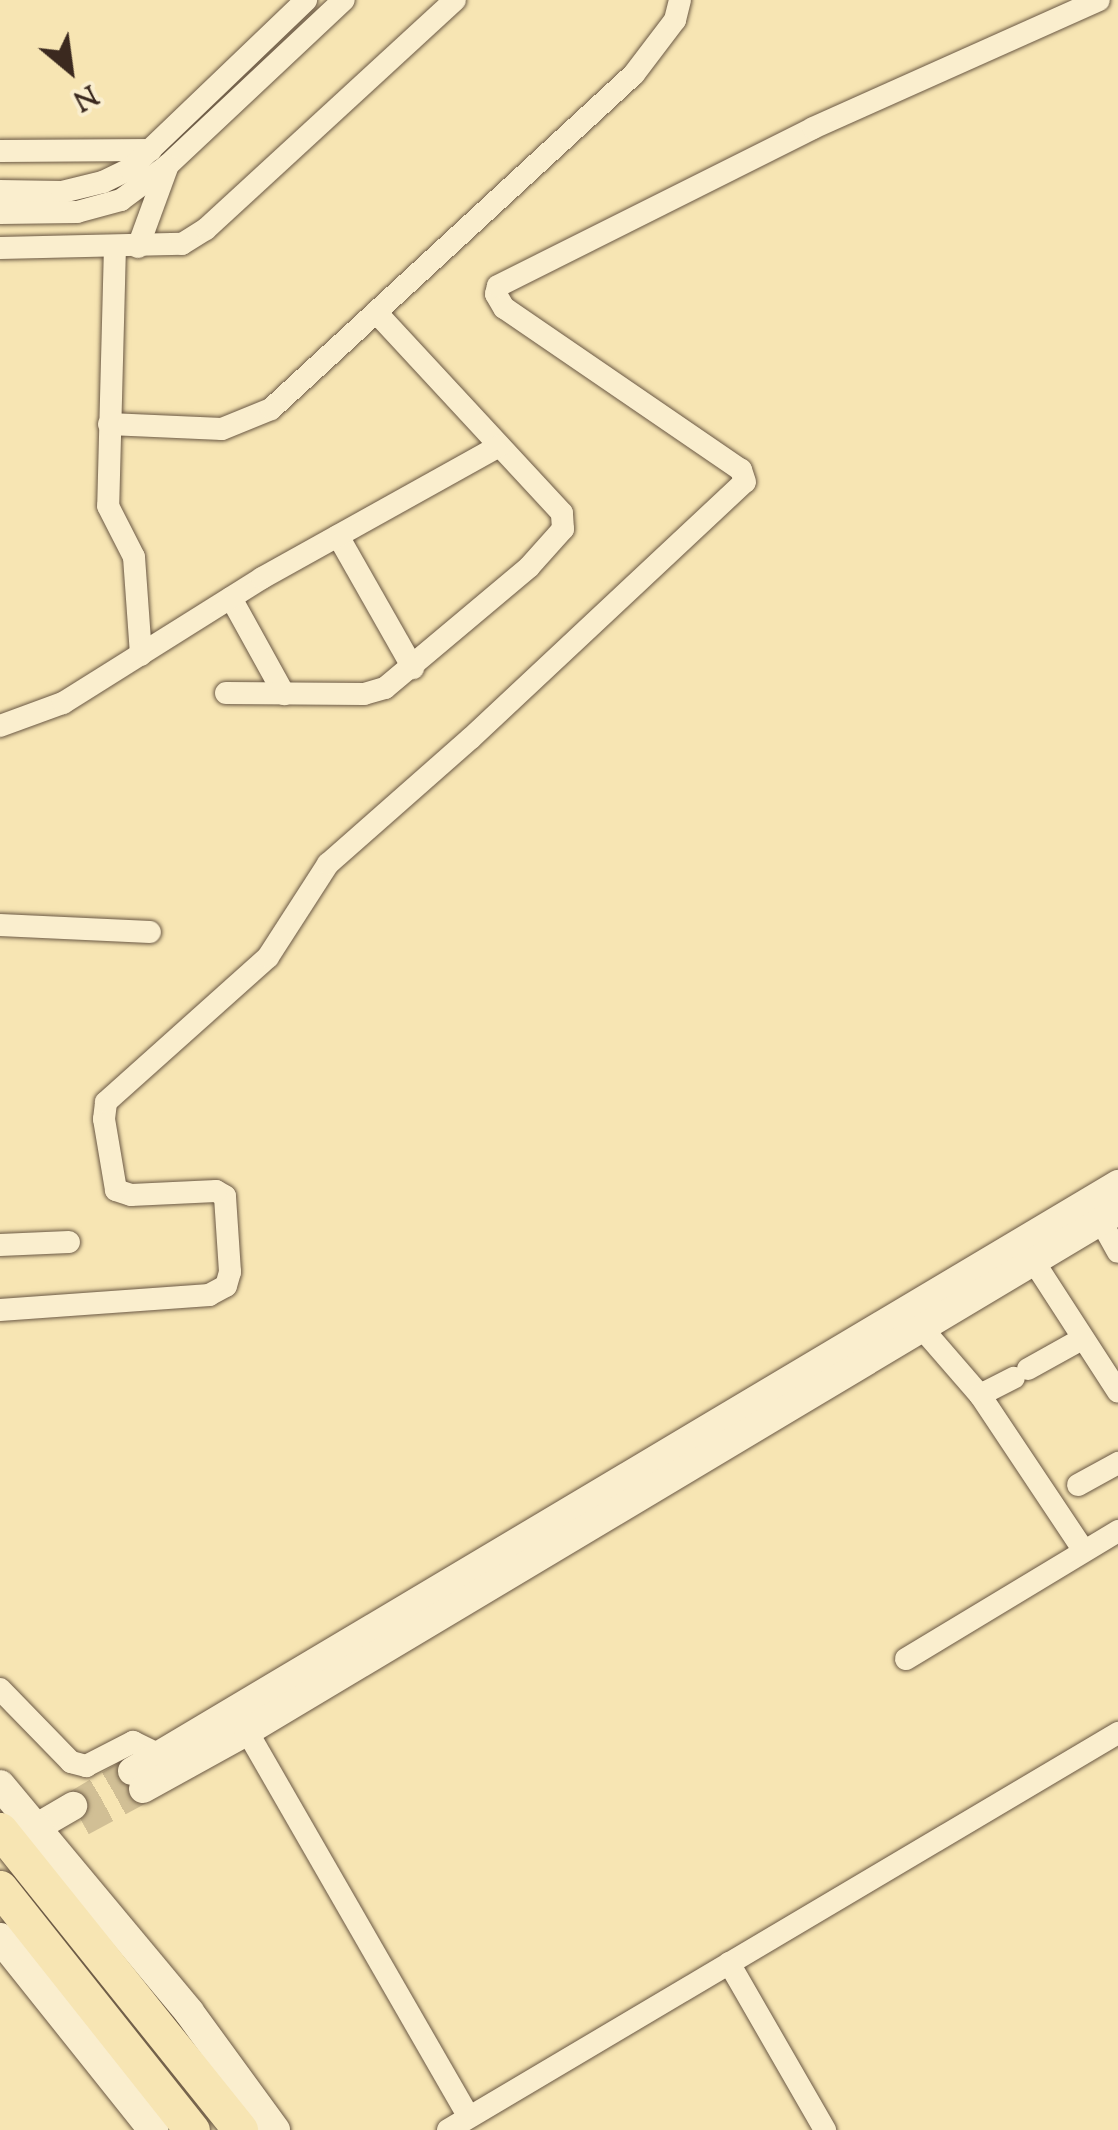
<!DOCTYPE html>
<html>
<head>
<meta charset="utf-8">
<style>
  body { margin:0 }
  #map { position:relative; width:1118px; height:2130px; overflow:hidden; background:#f7e5b3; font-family:"Sorts Mill Goudy",serif }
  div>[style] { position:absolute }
  .tertiary-tunnel>* { height:28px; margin-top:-14px; transform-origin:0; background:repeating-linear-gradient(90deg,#d1bf95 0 28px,transparent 0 42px) }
  .roads { filter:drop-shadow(0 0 2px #6a5844) drop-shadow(0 0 2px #6a5844) }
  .minor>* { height:22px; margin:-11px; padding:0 11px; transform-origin:11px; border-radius:11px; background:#faeece }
  .tertiary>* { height:28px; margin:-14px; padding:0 14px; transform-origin:14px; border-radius:14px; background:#faeece }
  .secondary>* { height:30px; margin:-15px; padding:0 15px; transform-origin:15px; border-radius:15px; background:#faeece }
  .trunk>* { height:35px; margin:-17.5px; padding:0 17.5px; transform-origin:17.5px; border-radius:17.5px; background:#f7e5b3 }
  span { translate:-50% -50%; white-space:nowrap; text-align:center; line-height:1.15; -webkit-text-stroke:9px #faeece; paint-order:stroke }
  .north { position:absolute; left:20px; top:20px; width:100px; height:100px; -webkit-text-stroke:8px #faeece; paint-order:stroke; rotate:151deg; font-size:28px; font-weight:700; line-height:40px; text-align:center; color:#3b291f }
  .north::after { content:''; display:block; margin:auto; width:35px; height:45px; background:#3b291f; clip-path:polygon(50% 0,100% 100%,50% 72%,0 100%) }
</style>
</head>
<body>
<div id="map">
  <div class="tertiary-tunnel">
    <i style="left:73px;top:1806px;width:69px;rotate:-30.7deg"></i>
    <i style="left:82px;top:1822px;width:69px;rotate:-28.4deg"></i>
  </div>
  <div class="roads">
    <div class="minor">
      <i style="left:0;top:151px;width:151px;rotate:-0.4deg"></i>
      <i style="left:0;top:191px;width:62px;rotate:0.9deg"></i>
      <i style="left:62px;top:192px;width:42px;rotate:-13.7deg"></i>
      <i style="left:103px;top:182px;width:30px;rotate:-26deg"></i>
      <i style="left:130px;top:169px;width:244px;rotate:-43.8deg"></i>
      <i style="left:0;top:213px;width:77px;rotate:-0.7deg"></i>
      <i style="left:77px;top:212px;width:46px;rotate:-15.3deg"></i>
      <i style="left:121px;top:200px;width:59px;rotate:-36.7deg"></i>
      <i style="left:168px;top:165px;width:241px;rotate:-43.2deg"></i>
      <i style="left:115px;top:246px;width:260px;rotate:91.5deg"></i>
      <i style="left:108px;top:506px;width:57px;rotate:63deg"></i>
      <i style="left:134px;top:557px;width:98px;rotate:85.9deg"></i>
      <i style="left:138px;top:247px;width:87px;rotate:-69.9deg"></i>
      <i style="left:0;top:248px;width:182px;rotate:-1.3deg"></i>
      <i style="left:182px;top:244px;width:28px;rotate:-32deg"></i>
      <i style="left:206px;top:229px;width:338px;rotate:-42.6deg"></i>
      <i style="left:109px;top:424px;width:113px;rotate:2.5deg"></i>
      <i style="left:222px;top:429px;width:53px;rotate:-22.2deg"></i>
      <i style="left:271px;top:409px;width:494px;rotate:-42.7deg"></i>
      <i style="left:634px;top:74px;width:68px;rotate:-52.8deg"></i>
      <i style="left:675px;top:20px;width:21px;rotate:-76deg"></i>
      <i style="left:338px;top:536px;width:152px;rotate:60.4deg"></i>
      <i style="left:231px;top:598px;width:110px;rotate:61.1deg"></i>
      <i style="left:226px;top:693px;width:138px;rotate:0.4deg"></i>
      <i style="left:364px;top:694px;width:22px;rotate:-16deg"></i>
      <i style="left:385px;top:688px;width:188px;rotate:-40deg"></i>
      <i style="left:529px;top:567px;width:51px;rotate:-48.2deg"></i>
      <i style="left:563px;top:529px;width:16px;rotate:-94deg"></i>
      <i style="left:562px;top:513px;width:274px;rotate:-132.8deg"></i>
      <i style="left:0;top:726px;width:67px;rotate:-20.1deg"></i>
      <i style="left:63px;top:703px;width:235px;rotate:-32.1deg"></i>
      <i style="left:262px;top:578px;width:271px;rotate:-29.1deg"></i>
      <i style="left:0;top:925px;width:150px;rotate:2.7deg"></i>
      <i style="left:1094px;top:1209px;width:49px;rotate:60.8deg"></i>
      <i style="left:0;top:1245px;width:69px;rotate:-2.5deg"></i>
      <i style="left:1025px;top:1248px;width:171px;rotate:57.1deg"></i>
      <i style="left:0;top:1310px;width:210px;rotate:-4.1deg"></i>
      <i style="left:209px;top:1295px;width:19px;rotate:-28deg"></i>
      <i style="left:226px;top:1286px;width:15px;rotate:-74deg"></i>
      <i style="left:230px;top:1272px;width:76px;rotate:-93.8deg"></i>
      <i style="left:225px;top:1196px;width:10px;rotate:-151deg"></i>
      <i style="left:216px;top:1191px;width:85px;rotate:177.3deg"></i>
      <i style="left:131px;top:1195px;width:16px;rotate:-162deg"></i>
      <i style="left:116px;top:1190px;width:72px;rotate:-99.6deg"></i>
      <i style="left:104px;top:1119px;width:17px;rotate:-83deg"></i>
      <i style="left:106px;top:1102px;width:217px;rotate:-41.8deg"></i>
      <i style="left:268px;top:957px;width:111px;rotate:-57.2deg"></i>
      <i style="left:328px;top:864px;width:189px;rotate:-41.4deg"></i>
      <i style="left:470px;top:739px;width:376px;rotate:-43.1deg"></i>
      <i style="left:745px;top:482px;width:13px;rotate:-108deg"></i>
      <i style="left:741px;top:470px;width:287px;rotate:-145.6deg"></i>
      <i style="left:504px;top:308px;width:16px;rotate:-120deg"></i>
      <i style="left:496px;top:294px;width:8px;rotate:-76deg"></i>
      <i style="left:498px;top:286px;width:352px;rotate:-26.6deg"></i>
      <i style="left:813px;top:128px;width:313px;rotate:-24.1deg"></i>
      <i style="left:921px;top:1327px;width:90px;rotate:49.1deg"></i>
      <i style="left:980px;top:1395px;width:187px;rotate:56.3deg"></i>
      <i style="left:1028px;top:1369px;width:62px;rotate:-29.1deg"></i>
      <i style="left:980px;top:1395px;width:38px;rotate:-27deg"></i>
      <i style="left:1078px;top:1485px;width:46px;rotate:-28.8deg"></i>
      <i style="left:906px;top:1659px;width:248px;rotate:-31.1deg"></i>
      <i style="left:0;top:1689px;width:102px;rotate:45.8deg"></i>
      <i style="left:71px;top:1762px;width:16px;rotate:15deg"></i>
      <i style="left:86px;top:1766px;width:53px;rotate:-27.1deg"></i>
      <i style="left:133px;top:1742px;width:30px;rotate:26deg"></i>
      <i style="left:240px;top:1719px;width:459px;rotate:60.1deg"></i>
      <i style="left:729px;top:1963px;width:193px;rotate:60.1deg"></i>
      <i style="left:448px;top:2130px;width:779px;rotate:-30.65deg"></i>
    </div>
    <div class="tertiary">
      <i style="left:132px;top:1771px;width:1148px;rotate:-30.77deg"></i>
      <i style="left:143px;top:1789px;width:120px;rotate:-28.9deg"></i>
      <i style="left:248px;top:1731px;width:1014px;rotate:-30.87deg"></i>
      <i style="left:37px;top:1827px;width:42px;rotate:-30.3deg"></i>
    </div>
    <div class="secondary">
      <i style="left:0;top:1785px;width:295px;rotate:50.2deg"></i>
      <i style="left:189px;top:2012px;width:146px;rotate:53.9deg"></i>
      <i style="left:0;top:1938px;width:246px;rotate:51.4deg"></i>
    </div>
    <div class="trunk">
      <i style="left:0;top:1830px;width:384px;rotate:51.3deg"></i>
      <i style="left:0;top:1888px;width:309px;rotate:51.6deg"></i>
    </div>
  </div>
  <div class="north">N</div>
</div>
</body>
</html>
